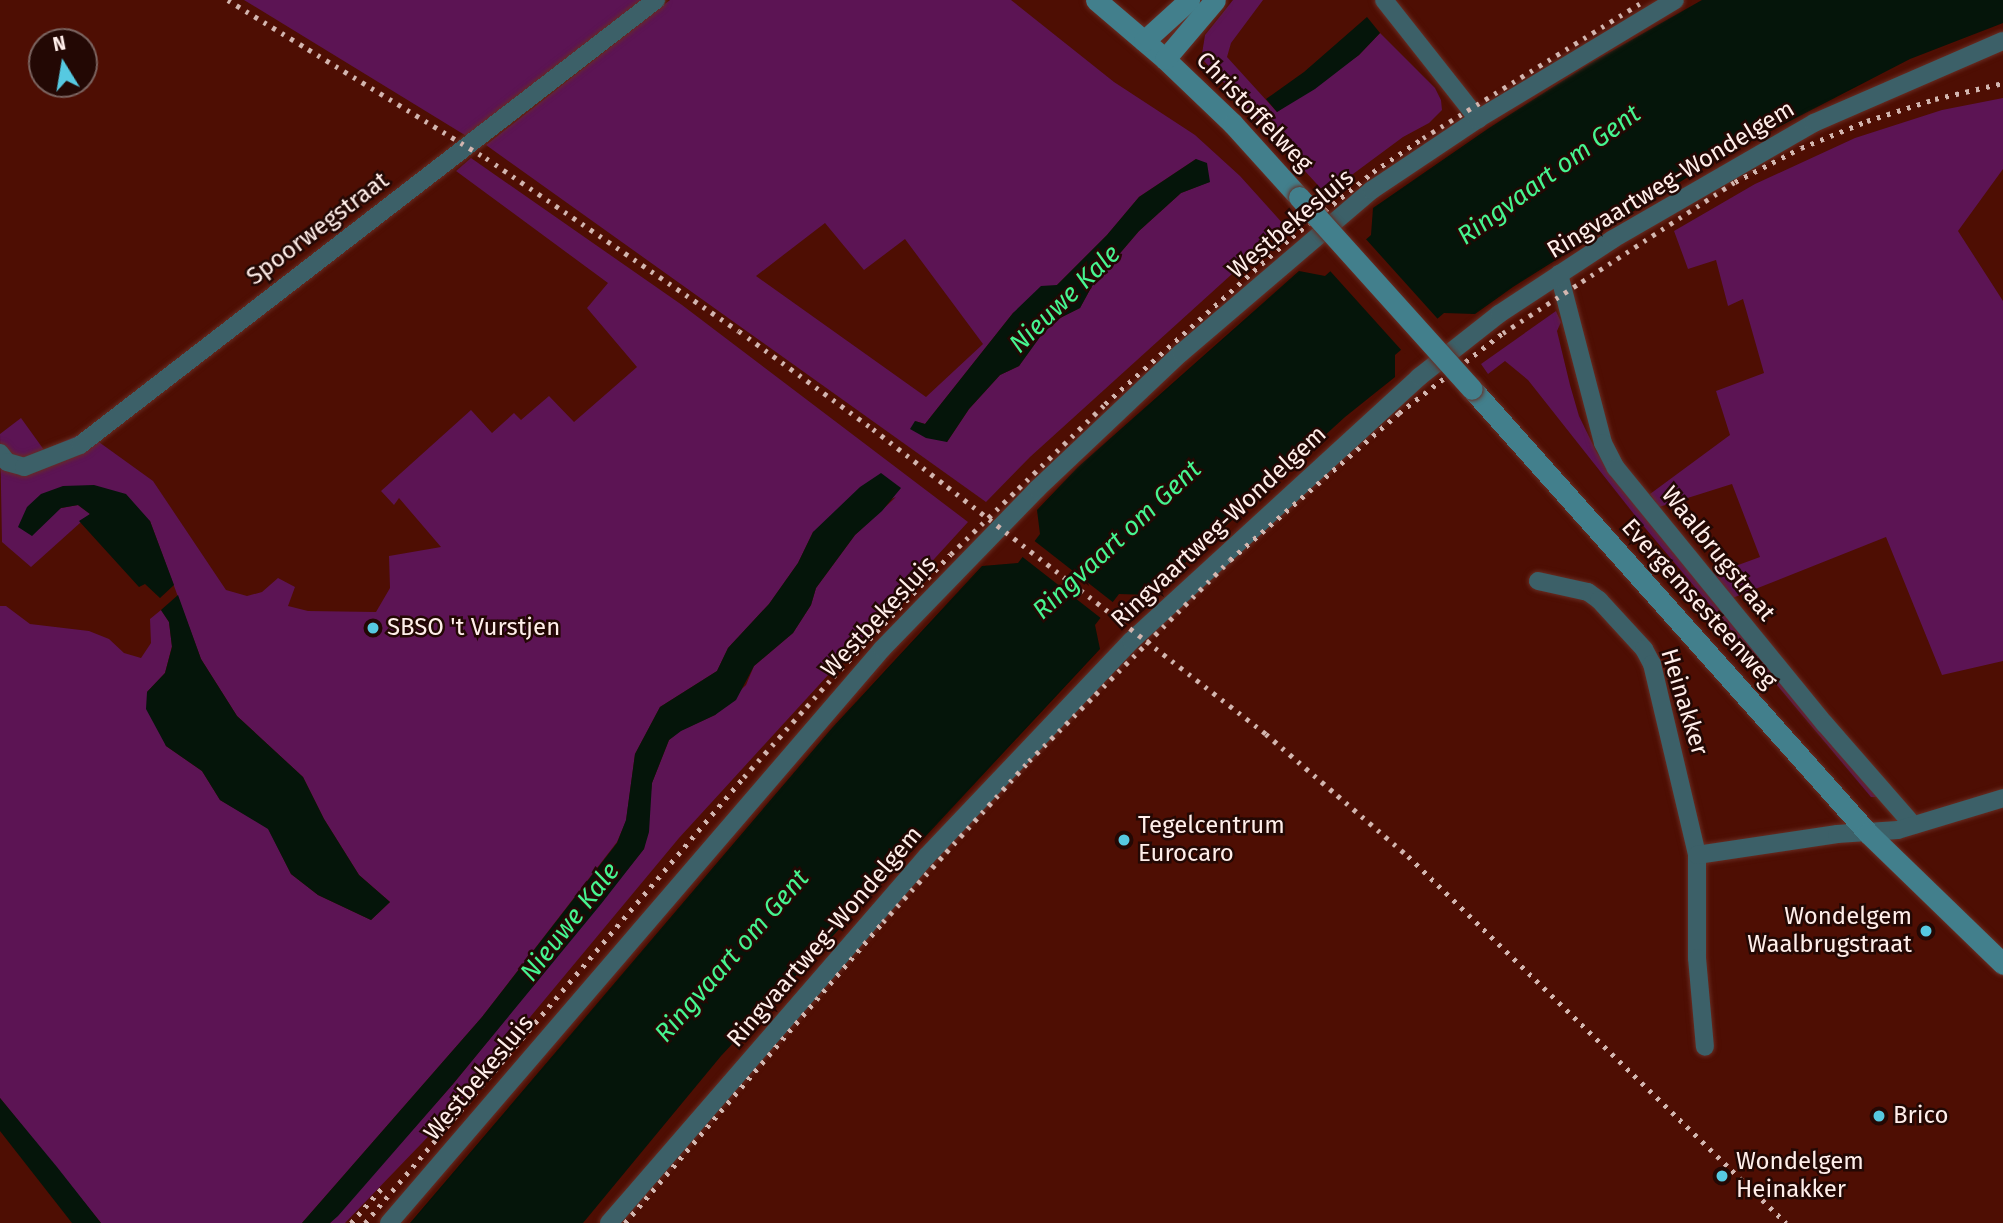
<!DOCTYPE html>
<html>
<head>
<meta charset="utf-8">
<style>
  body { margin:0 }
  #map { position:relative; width:2003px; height:1223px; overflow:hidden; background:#4e0e03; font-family:"Fira Sans",sans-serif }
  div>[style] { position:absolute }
  .green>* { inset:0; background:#5c1454 }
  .water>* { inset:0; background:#05150a }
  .pier>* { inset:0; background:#4e0e03; transform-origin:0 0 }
  .roads { filter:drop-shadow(0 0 2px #672d23) drop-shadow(0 0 2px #672d23) }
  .street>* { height:18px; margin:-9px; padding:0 9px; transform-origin:9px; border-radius:9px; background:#3c6068 }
  .secondary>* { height:21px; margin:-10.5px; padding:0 10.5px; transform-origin:10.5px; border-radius:10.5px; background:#427f8c }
  .rail>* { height:5px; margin-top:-2.5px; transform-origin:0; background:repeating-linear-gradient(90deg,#d3b6b0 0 3.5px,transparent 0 10.5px) }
  .bridges { filter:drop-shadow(0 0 2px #672d23) drop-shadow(0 0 2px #672d23) }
  .secondary-bridge>* { height:21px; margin:-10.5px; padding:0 10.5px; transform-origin:10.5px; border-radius:10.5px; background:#427f8c }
  .dots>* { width:19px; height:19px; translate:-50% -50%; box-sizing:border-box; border:4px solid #230804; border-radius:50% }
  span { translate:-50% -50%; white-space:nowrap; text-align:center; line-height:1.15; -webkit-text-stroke:5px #230804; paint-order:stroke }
  .street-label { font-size:24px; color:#ffeeea }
  .poi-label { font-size:24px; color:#ffeeea }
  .left { translate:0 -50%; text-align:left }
  .right { translate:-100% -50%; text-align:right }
  .water-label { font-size:26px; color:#46f490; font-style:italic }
  .north { position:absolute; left:28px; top:28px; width:70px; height:70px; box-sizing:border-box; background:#230804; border:2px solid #7b6460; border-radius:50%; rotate:349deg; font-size:19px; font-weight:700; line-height:28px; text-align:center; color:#ffeeea }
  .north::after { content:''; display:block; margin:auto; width:24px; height:32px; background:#56c9e1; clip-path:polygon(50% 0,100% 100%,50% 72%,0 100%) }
</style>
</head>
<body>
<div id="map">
  <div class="green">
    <i style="clip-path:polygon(244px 0,645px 0,468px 137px)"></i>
    <i style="clip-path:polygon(evenodd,670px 0,1011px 0,1114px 82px,1195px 135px,1240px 176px,1285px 226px,1030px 457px,986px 502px,486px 145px,670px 0,1196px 159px,1209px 182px,1181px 193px,1139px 231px,1092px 286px,1080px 308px,1060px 318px,1042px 334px,1019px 366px,1000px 375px,969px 409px,947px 442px,915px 421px,925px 424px,1013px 313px,1057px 285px,1107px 235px,1139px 197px,1196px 159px,670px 0,825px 223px,864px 270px,905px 239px,983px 344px,926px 397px,756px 276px,825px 223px)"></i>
    <i style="clip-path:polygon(1233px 0,1263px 0,1231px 43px,1227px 57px,1277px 112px,1359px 55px,1380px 33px,1435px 88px,1441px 100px,1442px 110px,1429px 123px,1403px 137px,1326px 194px,1204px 61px,1202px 54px,1205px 35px)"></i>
    <i style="clip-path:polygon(2003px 98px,2003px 169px,1958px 231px,2003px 301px,2003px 661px,1942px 675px,1886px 537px,1730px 599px,1711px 575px,1760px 557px,1732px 484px,1659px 507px,1650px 494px,1730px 435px,1716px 391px,1764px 373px,1743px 299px,1728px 306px,1716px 260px,1688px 269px,1674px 231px,1755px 184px,1855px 138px,1942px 110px)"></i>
    <i style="clip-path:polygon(471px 158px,682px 305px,968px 522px,679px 838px,447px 1117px,345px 1223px,330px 1223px,453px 1084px,644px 849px,652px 783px,669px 740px,680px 731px,715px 715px,746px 685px,754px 666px,793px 633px,811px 605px,816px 588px,855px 535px,896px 497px,813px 532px,798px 563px,769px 604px,728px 648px,717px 671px,660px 707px,635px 754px,626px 821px,617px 842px,482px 1017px,302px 1223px,101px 1223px,0 1098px,0 606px,6px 606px,30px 624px,89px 631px,109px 639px,124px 653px,141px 658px,151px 643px,150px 619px,161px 610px,169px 622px,172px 646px,165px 673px,147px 692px,166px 746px,202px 771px,220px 800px,268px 828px,291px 874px,318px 895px,371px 920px,390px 902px,359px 875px,324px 819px,303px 777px,237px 716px,201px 659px,150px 521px,63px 486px,51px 515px,61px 508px,78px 505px,90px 514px,31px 567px,2px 542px,0 434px,21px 418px,44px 450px,85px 432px,153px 481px,226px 590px,247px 596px,262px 592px,278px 578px,295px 587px,288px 606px,308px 611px,376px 612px,390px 588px,389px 556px,441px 547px,399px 498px,394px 505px,381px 491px,471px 410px,492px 433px,514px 413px,521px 420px,549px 396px,574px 422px,637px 367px,587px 308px,608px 283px,456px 171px)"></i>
    <i style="clip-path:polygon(1556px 311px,1561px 322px,1557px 331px,1570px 385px,1579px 416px,1597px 453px,1877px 797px,1871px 797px,1641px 523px,1528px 380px,1505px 361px,1488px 374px,1481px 364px)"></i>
  </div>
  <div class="water">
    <i style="clip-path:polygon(1702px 0,2003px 0,2003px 23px,1910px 59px,1715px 160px,1513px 287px,1475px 314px,1444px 313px,1395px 355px,1395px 377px,1345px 417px,1150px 595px,1119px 594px,1095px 625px,1100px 649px,721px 1056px,583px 1223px,410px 1223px,832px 728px,982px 566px,1018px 563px,1040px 534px,1037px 510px,1078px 467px,1299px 271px,1325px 276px,1371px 235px,1373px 208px,1489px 128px,1589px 64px)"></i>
    <i style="clip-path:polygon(1367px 17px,1380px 33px,1359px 55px,1315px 89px,1277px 112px,1266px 99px,1304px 72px)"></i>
    <i style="clip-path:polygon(1196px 159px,1207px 163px,1210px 182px,1181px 193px,1139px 231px,1092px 286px,1080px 308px,1060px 318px,1042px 334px,1019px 366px,1000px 375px,969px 409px,947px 442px,926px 438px,910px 429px,915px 421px,925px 424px,1013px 313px,1041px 286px,1057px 285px,1107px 235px,1139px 197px)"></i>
    <i style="clip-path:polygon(881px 473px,901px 488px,882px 511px,855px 535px,816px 588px,811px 605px,793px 633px,754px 666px,736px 700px,715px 715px,681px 731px,669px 740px,652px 783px,649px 832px,644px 849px,601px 904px,453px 1084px,338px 1216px,330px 1223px,302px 1223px,482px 1017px,617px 843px,626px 820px,635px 754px,660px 707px,717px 671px,728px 648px,769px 604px,798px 563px,813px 532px,860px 487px)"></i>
    <i style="clip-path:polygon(94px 485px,126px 494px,150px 521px,174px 585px,160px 598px,145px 584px,139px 587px,79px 521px,90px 514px,78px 505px,61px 508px,32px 536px,18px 527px,27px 507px,41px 494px,63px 486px)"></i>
    <i style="clip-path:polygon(178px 595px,201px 659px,237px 716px,303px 777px,324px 819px,359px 875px,390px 902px,371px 920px,318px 895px,291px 874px,268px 829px,220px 800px,202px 771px,166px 746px,146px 709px,147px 692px,165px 673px,172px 647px,169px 622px,161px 610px)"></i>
    <i style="clip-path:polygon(0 1098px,57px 1167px,101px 1223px,72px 1223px,0 1131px)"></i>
  </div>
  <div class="pier">
    <i style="left:1364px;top:237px;width:114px;height:48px;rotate:48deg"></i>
    <i style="left:1032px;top:539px;width:106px;height:20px;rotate:38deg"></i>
  </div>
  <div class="roads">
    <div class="street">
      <i style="left:1384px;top:0;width:152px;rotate:51.7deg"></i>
      <i style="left:1559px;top:274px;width:175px;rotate:75.4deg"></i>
      <i style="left:1603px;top:443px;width:28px;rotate:63deg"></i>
      <i style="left:1616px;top:468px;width:330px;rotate:50.8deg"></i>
      <i style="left:1825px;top:724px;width:134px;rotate:48.9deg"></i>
      <i style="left:0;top:453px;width:11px;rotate:52deg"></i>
      <i style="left:7px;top:462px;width:18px;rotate:16deg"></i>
      <i style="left:24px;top:467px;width:60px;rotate:-21.4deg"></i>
      <i style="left:80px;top:445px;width:728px;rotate:-37.69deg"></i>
      <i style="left:1538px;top:581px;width:51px;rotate:12.4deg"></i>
      <i style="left:1588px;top:592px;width:14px;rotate:36deg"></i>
      <i style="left:1599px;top:600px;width:67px;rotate:47.4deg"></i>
      <i style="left:1644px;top:649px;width:17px;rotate:62deg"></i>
      <i style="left:1652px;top:664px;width:196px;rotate:76.7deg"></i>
      <i style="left:1697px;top:855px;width:103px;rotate:90deg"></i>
      <i style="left:1697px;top:958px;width:89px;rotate:84.9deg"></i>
      <i style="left:1697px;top:855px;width:142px;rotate:-8.5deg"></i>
      <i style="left:1837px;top:834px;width:61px;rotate:-3.8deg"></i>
      <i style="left:1898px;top:830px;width:110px;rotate:-16.9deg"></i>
      <i style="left:389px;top:1223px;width:757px;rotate:-49.34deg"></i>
      <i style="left:882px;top:649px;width:223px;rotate:-45.9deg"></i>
      <i style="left:1037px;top:489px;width:198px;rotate:-43.4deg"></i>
      <i style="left:1181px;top:353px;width:251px;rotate:-40.5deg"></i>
      <i style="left:1372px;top:190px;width:128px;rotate:-33.8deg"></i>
      <i style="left:1478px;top:119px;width:230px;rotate:-31.1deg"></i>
      <i style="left:609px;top:1223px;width:486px;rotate:-49.1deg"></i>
      <i style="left:927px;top:856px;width:296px;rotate:-46.5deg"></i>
      <i style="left:1131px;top:641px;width:391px;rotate:-42.5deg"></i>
      <i style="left:1419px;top:377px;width:102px;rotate:-38.2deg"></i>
      <i style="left:1499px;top:314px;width:136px;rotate:-33.3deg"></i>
      <i style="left:1613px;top:239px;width:232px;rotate:-30deg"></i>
      <i style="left:1814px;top:123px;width:206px;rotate:-23.5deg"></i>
    </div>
    <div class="secondary">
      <i style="left:1096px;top:0;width:91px;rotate:40.5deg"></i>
      <i style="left:1165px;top:59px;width:94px;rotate:43.7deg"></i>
      <i style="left:1233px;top:124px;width:98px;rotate:47.9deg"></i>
      <i style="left:1144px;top:41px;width:61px;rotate:-42.3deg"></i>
      <i style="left:1165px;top:59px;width:77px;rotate:-49.7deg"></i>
      <i style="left:1472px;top:389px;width:595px;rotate:48.27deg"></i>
      <i style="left:1868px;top:833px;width:188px;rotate:44.1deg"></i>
    </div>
  </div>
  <div class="rail">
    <i style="left:228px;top:0;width:303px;rotate:31.5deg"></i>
    <i style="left:486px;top:158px;width:306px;rotate:34.4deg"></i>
    <i style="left:739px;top:331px;width:166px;rotate:36.2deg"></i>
    <i style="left:873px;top:429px;width:497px;rotate:37.8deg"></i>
    <i style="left:1266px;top:734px;width:187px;rotate:40.7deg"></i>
    <i style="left:1408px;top:856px;width:527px;rotate:44.15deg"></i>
    <i style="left:351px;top:1223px;width:47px;rotate:-48.5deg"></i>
    <i style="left:365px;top:1223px;width:585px;rotate:-49.64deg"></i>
    <i style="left:744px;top:777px;width:134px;rotate:-48.3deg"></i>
    <i style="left:833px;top:677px;width:170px;rotate:-46.2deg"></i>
    <i style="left:951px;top:554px;width:215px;rotate:-44.2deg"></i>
    <i style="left:1105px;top:404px;width:251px;rotate:-41.8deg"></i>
    <i style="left:1292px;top:237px;width:104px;rotate:-38.7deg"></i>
    <i style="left:1373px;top:172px;width:60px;rotate:-34.2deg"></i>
    <i style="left:1423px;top:138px;width:262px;rotate:-31.8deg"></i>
    <i style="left:625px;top:1223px;width:396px;rotate:-49.4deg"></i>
    <i style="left:883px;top:922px;width:217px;rotate:-47.8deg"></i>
    <i style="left:1029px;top:761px;width:284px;rotate:-45deg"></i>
    <i style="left:1230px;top:560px;width:224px;rotate:-41deg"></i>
    <i style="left:1399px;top:413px;width:131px;rotate:-37.6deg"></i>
    <i style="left:1503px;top:333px;width:277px;rotate:-33.1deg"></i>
    <i style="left:1735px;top:182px;width:74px;rotate:-27.3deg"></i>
    <i style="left:1801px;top:148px;width:71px;rotate:-22.2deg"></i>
    <i style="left:1867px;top:121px;width:71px;rotate:-17.9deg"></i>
    <i style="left:1935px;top:99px;width:70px;rotate:-13.2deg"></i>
  </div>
  <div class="bridges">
    <div class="secondary-bridge">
      <i style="left:1299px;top:197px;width:258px;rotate:48deg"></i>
    </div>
  </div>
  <div class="dots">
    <i style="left:373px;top:628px;background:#56c9e1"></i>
    <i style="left:1124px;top:840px;background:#56c9e1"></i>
    <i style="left:1926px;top:931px;background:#56c9e1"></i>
    <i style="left:1879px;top:1116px;background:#56c9e1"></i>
    <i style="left:1722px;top:1176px;background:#56c9e1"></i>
  </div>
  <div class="street-label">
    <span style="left:1254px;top:112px;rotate:46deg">Christoffelweg</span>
    <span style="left:1671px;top:180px;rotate:-31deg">Ringvaartweg-Wondelgem</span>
    <span style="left:1291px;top:224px;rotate:-40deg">Westbekesluis</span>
    <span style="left:318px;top:229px;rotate:-37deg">Spoorwegstraat</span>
    <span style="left:1219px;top:527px;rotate:-43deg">Ringvaartweg-Wondelgem</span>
    <span style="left:1718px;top:554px;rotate:51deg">Waalbrugstraat</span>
    <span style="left:1699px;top:604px;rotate:48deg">Evergemsesteenweg</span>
    <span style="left:879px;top:617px;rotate:-47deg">Westbekesluis</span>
    <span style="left:1684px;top:702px;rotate:73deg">Heinakker</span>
    <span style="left:825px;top:937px;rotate:-49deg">Ringvaartweg-Wondelgem</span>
    <span style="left:479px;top:1078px;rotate:-50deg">Westbekesluis</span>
  </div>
  <div class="poi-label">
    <span class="left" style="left:387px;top:628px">SBSO 't Vurstjen</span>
    <span class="left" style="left:1138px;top:840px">Tegelcentrum<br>Eurocaro</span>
    <span class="right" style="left:1912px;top:931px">Wondelgem<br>Waalbrugstraat</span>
    <span class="left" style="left:1893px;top:1116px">Brico</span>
    <span class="left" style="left:1736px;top:1176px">Wondelgem<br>Heinakker</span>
  </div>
  <div class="water-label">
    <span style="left:1549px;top:175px;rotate:-36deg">Ringvaart om Gent</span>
    <span style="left:1065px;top:299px;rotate:-44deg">Nieuwe Kale</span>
    <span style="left:1117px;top:540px;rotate:-43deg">Ringvaart om Gent</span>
    <span style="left:570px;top:922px;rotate:-52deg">Nieuwe Kale</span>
    <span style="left:732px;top:956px;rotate:-49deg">Ringvaart om Gent</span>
  </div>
  <div class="north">N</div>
</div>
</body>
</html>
